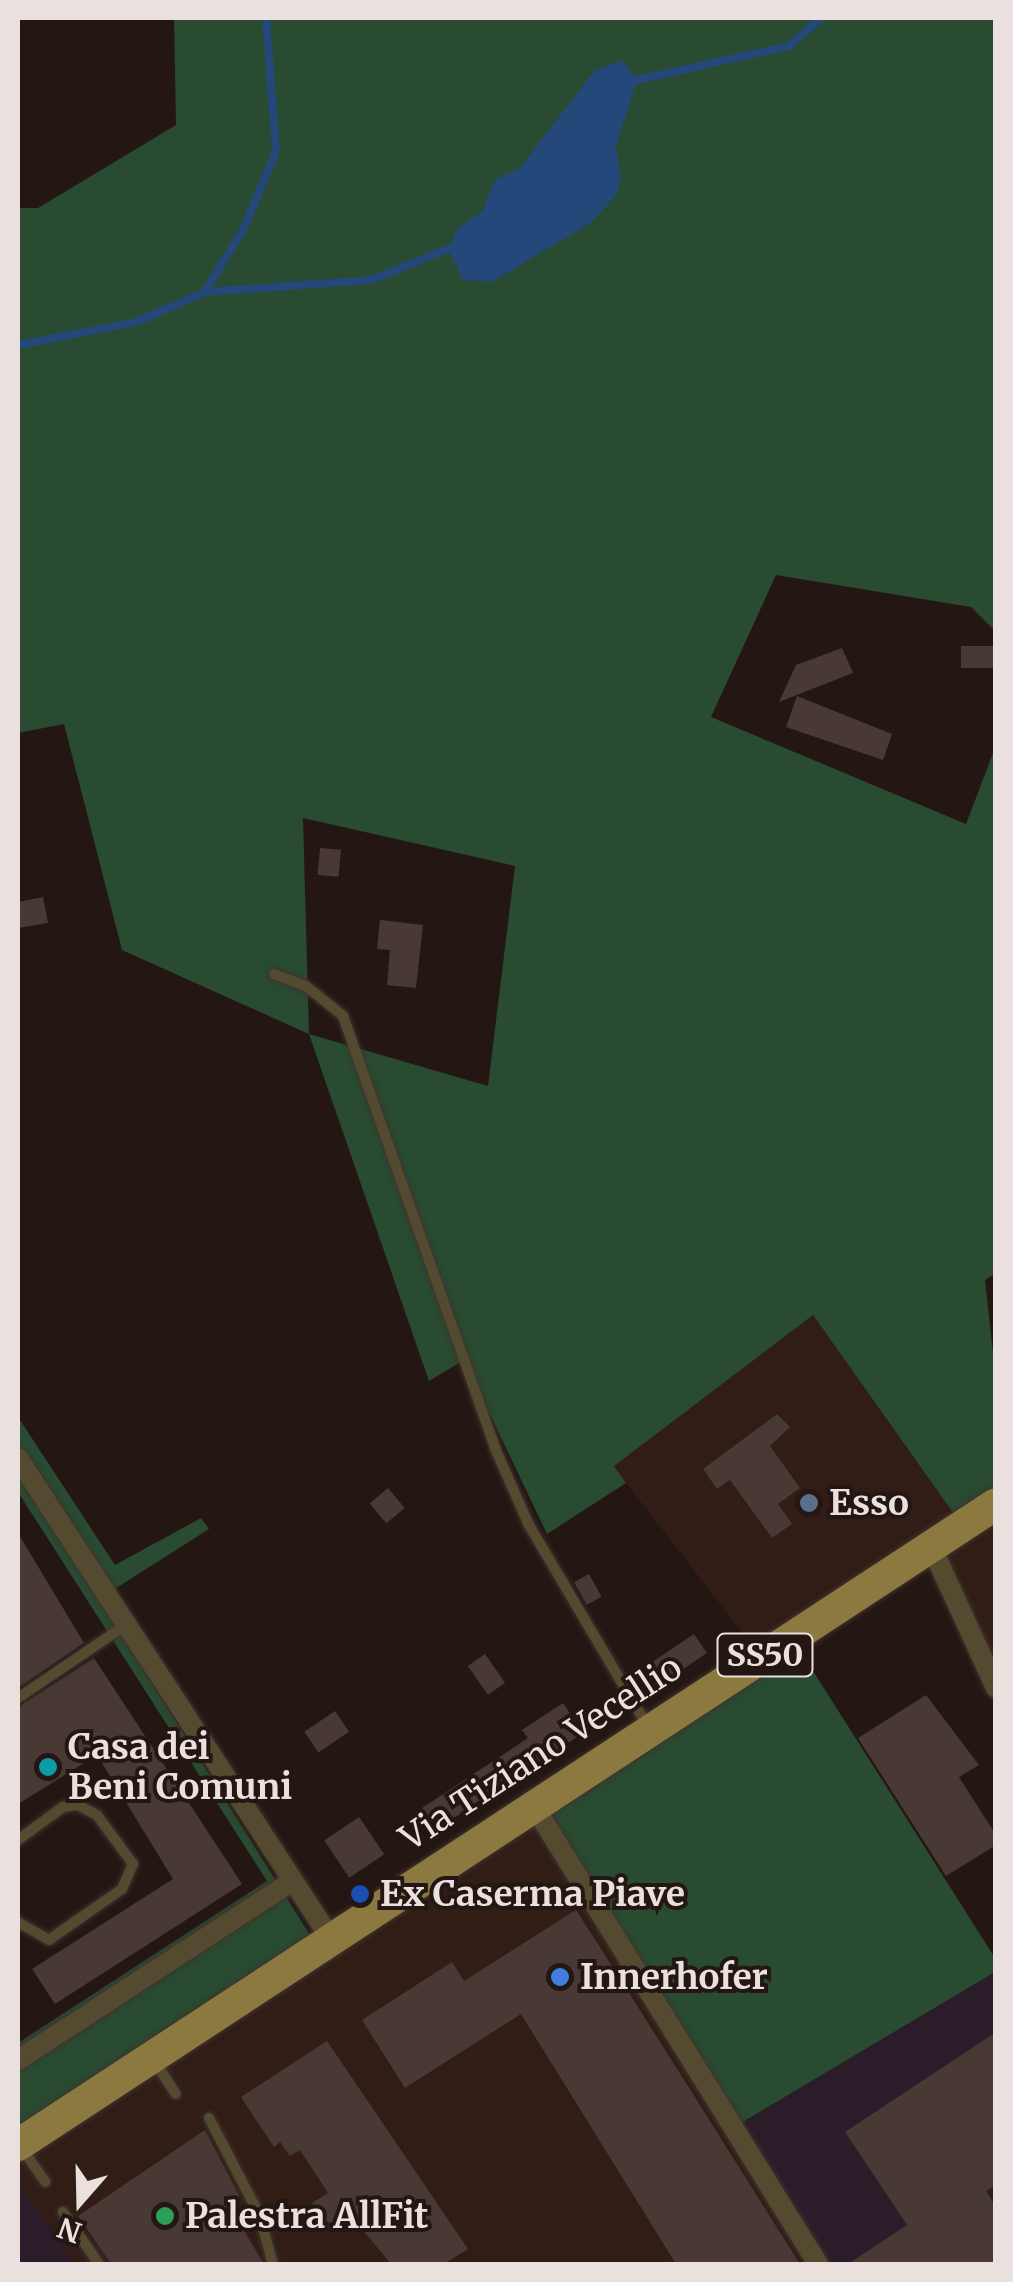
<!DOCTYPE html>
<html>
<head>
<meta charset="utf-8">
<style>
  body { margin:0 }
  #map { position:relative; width:1013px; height:2282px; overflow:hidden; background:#241713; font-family:Merriweather,serif }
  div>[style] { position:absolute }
  .built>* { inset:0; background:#311d16 }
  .industrial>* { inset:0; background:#2a1d29 }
  .green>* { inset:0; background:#284b31 }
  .water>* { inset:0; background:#25487a }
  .stream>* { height:8px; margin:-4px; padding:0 4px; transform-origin:4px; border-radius:4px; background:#25487a }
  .building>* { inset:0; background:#483934; transform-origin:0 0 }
  .roads { filter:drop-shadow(0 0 2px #40332f) drop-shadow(0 0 2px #40332f) }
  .service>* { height:10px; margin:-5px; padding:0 5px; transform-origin:5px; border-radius:5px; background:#534a30 }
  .minor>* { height:20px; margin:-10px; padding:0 10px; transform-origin:10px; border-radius:10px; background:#534a30 }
  .primary>* { height:32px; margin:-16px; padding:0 16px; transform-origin:16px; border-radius:16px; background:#8c7940 }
  .dots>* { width:28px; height:28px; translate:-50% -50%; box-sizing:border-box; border:5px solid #241713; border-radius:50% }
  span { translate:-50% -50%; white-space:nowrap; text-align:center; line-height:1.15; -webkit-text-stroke:8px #241713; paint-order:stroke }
  .shield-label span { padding:2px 8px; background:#241713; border:2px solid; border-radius:8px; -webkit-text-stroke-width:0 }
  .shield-label { font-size:32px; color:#eae0dd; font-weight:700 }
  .poi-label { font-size:35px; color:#eae0dd; font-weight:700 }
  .left { translate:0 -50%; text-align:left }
  .street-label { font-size:35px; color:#eae0dd }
  .frame { position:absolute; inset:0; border:20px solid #eae0dd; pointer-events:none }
  .north { position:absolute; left:30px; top:2152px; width:100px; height:100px; -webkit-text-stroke:8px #241713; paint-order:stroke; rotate:200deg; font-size:28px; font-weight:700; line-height:40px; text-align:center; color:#eae0dd }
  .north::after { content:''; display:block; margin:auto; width:35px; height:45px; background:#eae0dd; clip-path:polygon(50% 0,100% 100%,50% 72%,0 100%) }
</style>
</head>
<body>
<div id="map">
  <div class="built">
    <i style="clip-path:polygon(813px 1315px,955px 1516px,995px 1490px,995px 1694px,928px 1536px,756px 1650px,613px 1466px)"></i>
    <i style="clip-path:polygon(530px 1794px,833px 2264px,75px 2264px,18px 2182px,18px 2162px,315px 1964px)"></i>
  </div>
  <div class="industrial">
    <i style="clip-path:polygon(995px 1972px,995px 2264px,833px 2264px,741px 2123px)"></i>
    <i style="clip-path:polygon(18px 2182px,75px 2264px,18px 2264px)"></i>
  </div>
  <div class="green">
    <i style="clip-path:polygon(evenodd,174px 18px,995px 18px,995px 631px,971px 607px,776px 575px,711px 717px,966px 824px,995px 748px,996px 1273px,985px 1280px,996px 1379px,995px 1490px,956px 1517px,813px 1315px,614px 1466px,626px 1483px,547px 1534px,464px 1360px,429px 1381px,309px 1034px,122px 950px,64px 724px,18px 733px,18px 208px,38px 208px,176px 125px,174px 18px,303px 818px,515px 866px,488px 1086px,309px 1034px,303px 818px)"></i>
    <i style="clip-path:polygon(18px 1417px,115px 1565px,201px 1518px,209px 1529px,99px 1599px,310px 1935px,315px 1963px,18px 2162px,18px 2043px,267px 1881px,18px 1492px)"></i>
    <i style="clip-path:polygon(787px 1630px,995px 1958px,995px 1972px,741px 2123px,530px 1795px)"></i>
  </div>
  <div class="water">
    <i style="clip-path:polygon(623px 60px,637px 80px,616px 146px,621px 178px,616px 196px,589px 224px,492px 282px,463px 280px,448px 249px,458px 228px,482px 212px,495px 180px,520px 168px,594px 71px)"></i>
  </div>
  <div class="stream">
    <i style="left:637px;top:80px;width:156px;rotate:-12.6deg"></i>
    <i style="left:789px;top:46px;width:43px;rotate:-41.2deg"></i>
    <i style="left:205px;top:292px;width:166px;rotate:-4.1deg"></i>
    <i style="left:371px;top:280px;width:83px;rotate:-21.9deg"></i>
    <i style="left:18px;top:345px;width:120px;rotate:-11deg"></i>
    <i style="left:136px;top:322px;width:75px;rotate:-23.5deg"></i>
    <i style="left:205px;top:292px;width:75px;rotate:-58.6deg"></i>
    <i style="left:244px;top:228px;width:83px;rotate:-67.4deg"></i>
    <i style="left:276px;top:151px;width:133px;rotate:-94.3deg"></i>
  </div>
  <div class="building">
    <i style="left:961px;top:646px;width:35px;height:22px"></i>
    <i style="clip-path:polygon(842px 648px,853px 673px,779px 702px,796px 665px)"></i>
    <i style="clip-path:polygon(797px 696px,892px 734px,883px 760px,786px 727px)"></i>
    <i style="left:320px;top:848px;width:21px;height:27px;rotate:5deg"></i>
    <i style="clip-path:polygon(43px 897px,48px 923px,18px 928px,18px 902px)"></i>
    <i style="clip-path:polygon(380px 920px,423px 925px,416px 988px,387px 985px,390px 950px,377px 949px)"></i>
    <i style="clip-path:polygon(777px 1414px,790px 1427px,770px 1446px,800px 1488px,778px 1504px,792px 1524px,772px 1538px,730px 1480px,717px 1489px,703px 1469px)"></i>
    <i style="left:388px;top:1488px;width:26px;height:24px;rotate:50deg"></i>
    <i style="clip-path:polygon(18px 1533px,84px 1643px,18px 1688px)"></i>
    <i style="left:589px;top:1574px;width:26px;height:17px;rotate:61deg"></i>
    <i style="left:694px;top:1634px;width:23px;height:78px;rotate:56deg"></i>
    <i style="left:485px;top:1654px;width:35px;height:21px;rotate:55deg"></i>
    <i style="clip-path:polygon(94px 1658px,242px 1884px,55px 2004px,32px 1969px,173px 1879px,97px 1755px,18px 1804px,18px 1707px)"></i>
    <i style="clip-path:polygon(926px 1695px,979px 1765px,959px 1777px,996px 1835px,996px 1845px,946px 1876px,858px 1738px)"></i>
    <i style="clip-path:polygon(563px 1703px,583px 1733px,436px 1830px,422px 1808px,528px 1738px,522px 1730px)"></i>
    <i style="left:335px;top:1711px;width:25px;height:37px;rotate:56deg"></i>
    <i style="left:359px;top:1817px;width:45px;height:42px;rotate:56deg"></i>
    <i style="clip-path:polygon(576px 1910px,616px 1972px,800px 2264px,676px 2264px,521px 2014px,405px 2088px,362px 2020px,452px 1962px,464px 1981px)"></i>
    <i style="clip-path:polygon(996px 2032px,996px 2185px,986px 2191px,996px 2207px,996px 2264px,848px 2264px,907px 2225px,845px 2132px)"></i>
    <i style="clip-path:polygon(327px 2041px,468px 2249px,444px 2264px,391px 2264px,351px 2216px,329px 2230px,312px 2203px,328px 2193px,300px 2150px,290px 2156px,280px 2142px,274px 2147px,241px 2097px)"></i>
    <i style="clip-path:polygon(205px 2130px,239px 2195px,239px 2222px,264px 2264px,111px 2264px,78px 2216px)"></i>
  </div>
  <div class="roads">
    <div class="service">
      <i style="left:274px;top:974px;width:34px;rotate:21deg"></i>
      <i style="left:306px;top:986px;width:48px;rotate:39deg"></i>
      <i style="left:343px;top:1016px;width:458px;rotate:70.6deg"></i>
      <i style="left:495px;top:1448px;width:84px;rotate:66.2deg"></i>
      <i style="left:529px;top:1525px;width:232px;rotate:59.5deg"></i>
      <i style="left:18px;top:1698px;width:130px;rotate:-34.1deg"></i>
      <i style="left:18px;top:1840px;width:56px;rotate:-36.3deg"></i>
      <i style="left:63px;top:1807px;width:15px;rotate:-8deg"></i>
      <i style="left:78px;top:1805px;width:21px;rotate:28deg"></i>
      <i style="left:97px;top:1815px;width:61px;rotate:53.7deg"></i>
      <i style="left:133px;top:1864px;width:27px;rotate:114deg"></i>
      <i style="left:122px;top:1889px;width:89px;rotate:145.1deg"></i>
      <i style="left:49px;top:1940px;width:36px;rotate:-150deg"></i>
      <i style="left:155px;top:2062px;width:38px;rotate:57deg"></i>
      <i style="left:209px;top:2118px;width:108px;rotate:62.5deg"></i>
      <i style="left:259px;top:2214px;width:52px;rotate:74.4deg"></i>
      <i style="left:23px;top:2150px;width:39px;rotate:55deg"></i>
      <i style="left:63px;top:2212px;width:63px;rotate:55.3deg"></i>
    </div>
    <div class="minor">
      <i style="left:18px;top:1458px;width:574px;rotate:56.95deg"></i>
      <i style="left:931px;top:1546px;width:156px;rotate:65.4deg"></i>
      <i style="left:534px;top:1806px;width:539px;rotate:58.2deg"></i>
      <i style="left:18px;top:2060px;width:328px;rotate:-33.1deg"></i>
    </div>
    <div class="primary">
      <i style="left:18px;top:2145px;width:1169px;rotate:-33.24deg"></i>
    </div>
  </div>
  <div class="dots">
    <i style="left:809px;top:1503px;background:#5c6f8a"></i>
    <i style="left:48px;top:1767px;background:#0f9aa8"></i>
    <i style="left:360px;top:1894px;background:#1a4fb4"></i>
    <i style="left:560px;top:1977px;background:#3f7fe0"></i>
    <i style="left:165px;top:2216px;background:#2e9e5b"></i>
  </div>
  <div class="shield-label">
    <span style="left:765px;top:1655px">SS50</span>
  </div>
  <div class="poi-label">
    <span class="left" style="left:829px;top:1503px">Esso</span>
    <span class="left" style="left:68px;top:1767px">Casa dei<br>Beni Comuni</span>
    <span class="left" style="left:380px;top:1894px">Ex Caserma Piave</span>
    <span class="left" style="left:580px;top:1977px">Innerhofer</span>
    <span class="left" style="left:185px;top:2216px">Palestra AllFit</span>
  </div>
  <div class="street-label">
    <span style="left:541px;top:1753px;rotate:-33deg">Via Tiziano Vecellio</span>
  </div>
  <div class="frame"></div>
  <div class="north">N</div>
</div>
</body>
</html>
